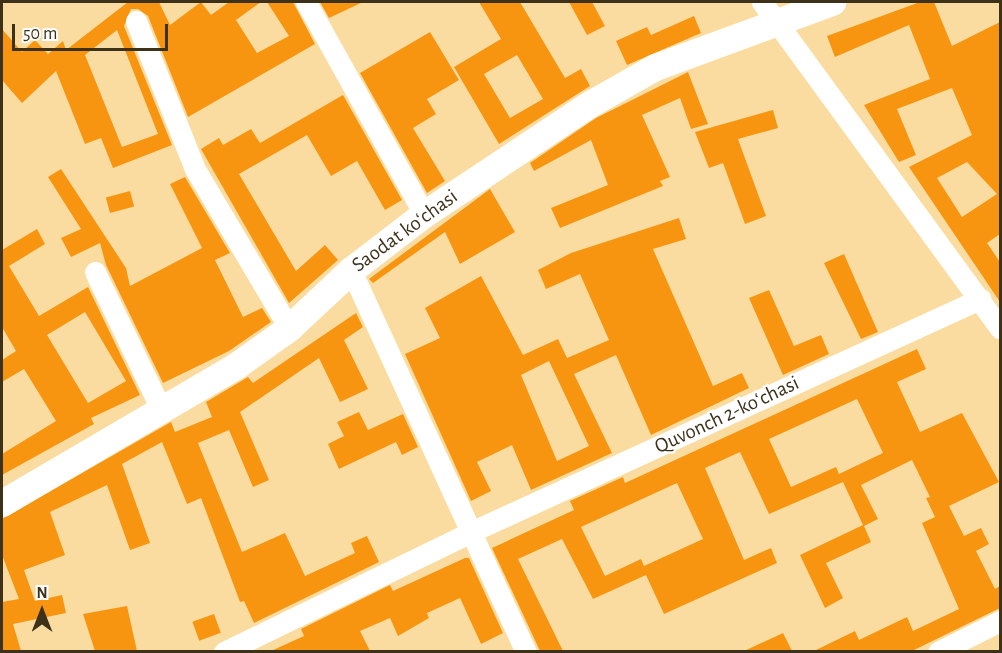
<!DOCTYPE html>
<html>
<head>
<meta charset="utf-8">
<style>
  body { margin:0 }
  #map { position:relative; width:1002px; height:653px; overflow:hidden; background:#fbdca0; font-family:"Alegreya Sans",sans-serif }
  div>[style] { position:absolute }
  .building>* { inset:0; background:#f89510; transform-origin:0 0 }
  .minor>* { height:21px; margin:-10.5px; padding:0 10.5px; transform-origin:10.5px; border-radius:10.5px; background:#fff }
  .tertiary>* { height:27px; margin:-13.5px; padding:0 13.5px; transform-origin:13.5px; border-radius:13.5px; background:#fff }
  span { translate:-50% -50%; white-space:nowrap; text-align:center; line-height:1.15; -webkit-text-stroke:4.5px #fff; paint-order:stroke }
  .street-label { font-size:21px; color:#3d3119 }
  .frame { position:absolute; inset:0; border:3px solid #3d3119; pointer-events:none }
  .north { position:absolute; left:12px; top:581px; width:60px; height:60px; -webkit-text-stroke:4px #fff; paint-order:stroke; rotate:0deg; font-size:16px; font-weight:700; line-height:24px; text-align:center; color:#3d3119 }
  .north::after { content:''; display:block; margin:auto; width:21px; height:27px; background:#3d3119; clip-path:polygon(50% 0,100% 100%,50% 72%,0 100%) }
  .scale { position:absolute; left:12px; top:24px; width:156px; height:27px; box-sizing:border-box; border:3px solid #3d3119; border-top:0; padding-left:8px; font-size:18px; line-height:21px; white-space:nowrap; color:#3d3119; -webkit-text-stroke:4px #fff; paint-order:stroke }
</style>
</head>
<body>
<div id="map">
  <div class="building">
    <i style="clip-path:polygon(evenodd,128px 2px,159px 2px,170px 25px,201px 2px,211px 15px,229px 2px,261px 2px,236px 20px,257px 53px,289px 36px,267px 2px,293px 2px,315px 44px,188px 117px,148px 16px,138px 9px,131px 9px,124px 26px,172px 145px,113px 168px,101px 138px,85px 144px,56px 71px,22px 103px,2px 80px,2px 29px,22px 52px,35px 40px,48px 54px,63px 41px,66px 50px,128px 2px,117px 30px,158px 134px,122px 147px,85px 55px,117px 30px)"></i>
    <i style="clip-path:polygon(320px 2px,363px 2px,329px 18px)"></i>
    <i style="clip-path:polygon(evenodd,479px 2px,520px 2px,565px 78px,581px 69px,590px 86px,499px 144px,454px 67px,501px 39px,479px 2px,517px 55px,543px 99px,510px 118px,484px 74px,517px 55px)"></i>
    <i style="clip-path:polygon(569px 2px,592px 2px,605px 26px,587px 35px)"></i>
    <i style="clip-path:polygon(evenodd,920px 2px,934px 2px,952px 46px,1000px 22px,1000px 234px,987px 243px,1000px 262px,1000px 302px,909px 167px,972px 135px,952px 88px,897px 109px,916px 155px,899px 162px,864px 105px,930px 79px,909px 25px,835px 57px,827px 36px,920px 2px,967px 162px,997px 194px,962px 217px,937px 178px,967px 162px)"></i>
    <i style="clip-path:polygon(694px 16px,701px 33px,627px 65px,616px 41px,647px 27px,651px 35px)"></i>
    <i style="clip-path:polygon(430px 32px,459px 80px,427px 99px,436px 114px,413px 128px,445px 181px,427px 193px,360px 73px)"></i>
    <i style="clip-path:polygon(688px 72px,708px 124px,691px 129px,680px 98px,642px 115px,670px 177px,660px 181px,663px 186px,560px 228px,551px 208px,608px 185px,591px 140px,534px 171px,530px 163px,596px 118px)"></i>
    <i style="clip-path:polygon(343px 95px,402px 200px,385px 210px,357px 161px,331px 176px,307px 135px,239px 174px,296px 271px,325px 245px,338px 260px,289px 303px,201px 149px,219px 138px,223px 145px,251px 129px,260px 143px)"></i>
    <i style="clip-path:polygon(773px 110px,778px 128px,738px 139px,766px 216px,745px 224px,723px 163px,709px 168px,695px 132px)"></i>
    <i style="clip-path:polygon(61px 169px,126px 268px,130px 286px,202px 248px,170px 184px,185px 177px,230px 253px,215px 260px,243px 317px,262px 308px,271px 322px,229px 351px,163px 383px,106px 265px,100px 243px,71px 257px,61px 238px,81px 229px,48px 177px)"></i>
    <i style="clip-path:polygon(490px 189px,515px 232px,460px 264px,445px 232px,373px 283px,369px 279px)"></i>
    <i style="left:130px;top:191px;width:16px;height:25px;rotate:75deg"></i>
    <i style="clip-path:polygon(evenodd,679px 218px,686px 239px,653px 249px,713px 386px,742px 373px,749px 388px,651px 435px,616px 355px,574px 374px,612px 453px,531px 490px,512px 445px,477px 462px,491px 491px,471px 501px,405px 354px,440px 338px,425px 308px,481px 276px,523px 355px,558px 339px,567px 358px,609px 340px,580px 274px,546px 289px,538px 270px,571px 253px,679px 218px,549px 361px,589px 446px,557px 461px,521px 375px,549px 361px)"></i>
    <i style="clip-path:polygon(evenodd,37px 229px,45px 244px,9px 266px,39px 316px,88px 287px,140px 395px,91px 418px,94px 424px,2px 475px,2px 454px,56px 421px,24px 369px,2px 382px,2px 360px,16px 351px,2px 327px,2px 250px,37px 229px,85px 312px,126px 381px,88px 403px,47px 335px,85px 312px)"></i>
    <i style="clip-path:polygon(844px 254px,878px 332px,861px 339px,824px 263px)"></i>
    <i style="clip-path:polygon(769px 290px,794px 346px,821px 335px,829px 354px,783px 375px,749px 298px)"></i>
    <i style="clip-path:polygon(356px 313px,363px 327px,344px 340px,368px 389px,340px 402px,319px 358px,240px 412px,269px 480px,253px 487px,229px 430px,198px 443px,242px 552px,285px 533px,305px 576px,355px 553px,351px 543px,367px 536px,379px 562px,254px 623px,244px 601px,240px 602px,201px 498px,187px 504px,162px 442px,122px 464px,150px 543px,130px 550px,107px 485px,50px 512px,65px 555px,24px 570px,35px 601px,62px 595px,66px 613px,13px 624px,21px 651px,2px 651px,2px 602px,19px 599px,2px 555px,2px 519px,171px 422px,175px 432px,212px 417px,206px 402px,248px 377px,253px 383px)"></i>
    <i style="clip-path:polygon(evenodd,917px 349px,926px 369px,897px 382px,920px 432px,962px 413px,999px 482px,949px 506px,964px 536px,981px 528px,989px 544px,976px 551px,995px 589px,1000px 586px,1000px 608px,912px 651px,814px 651px,855px 631px,859px 640px,907px 617px,913px 631px,959px 609px,922px 523px,935px 517px,926px 498px,930px 497px,912px 460px,861px 485px,878px 519px,864px 526px,871px 542px,826px 563px,843px 598px,825px 608px,800px 555px,863px 525px,843px 482px,769px 514px,740px 452px,705px 468px,744px 560px,771px 548px,777px 563px,664px 614px,646px 575px,593px 599px,562px 539px,518px 559px,563px 651px,540px 651px,492px 548px,574px 510px,570px 501px,623px 477px,625px 483px,917px 349px,857px 399px,883px 453px,839px 474px,836px 467px,791px 487px,769px 439px,857px 399px,917px 349px,677px 483px,703px 539px,644px 566px,641px 559px,605px 576px,581px 527px,677px 483px)"></i>
    <i style="clip-path:polygon(359px 412px,368px 430px,403px 414px,418px 447px,402px 455px,396px 442px,339px 469px,328px 444px,344px 436px,337px 422px)"></i>
    <i style="clip-path:polygon(465px 558px,469px 558px,503px 633px,481px 644px,460px 598px,427px 613px,429px 618px,398px 636px,390px 618px,360px 631px,370px 651px,271px 651px,304px 636px,301px 629px,390px 585px,393px 591px)"></i>
    <i style="clip-path:polygon(127px 606px,137px 651px,95px 651px,83px 614px)"></i>
    <i style="left:214px;top:614px;width:20px;height:23px;rotate:70deg"></i>
    <i style="clip-path:polygon(783px 633px,792px 651px,744px 651px)"></i>
  </div>
  <div class="minor">
    <i style="left:306px;top:2px;width:243px;rotate:60.9deg"></i>
    <i style="left:762px;top:2px;width:404px;rotate:53.9deg"></i>
    <i style="left:136px;top:21px;width:159px;rotate:68.3deg"></i>
    <i style="left:195px;top:169px;width:185px;rotate:59.4deg"></i>
    <i style="left:351px;top:270px;width:420px;rotate:65.4deg"></i>
    <i style="left:95px;top:272px;width:150px;rotate:64.3deg"></i>
    <i style="left:224px;top:652px;width:277px;rotate:-25.9deg"></i>
    <i style="left:473px;top:531px;width:558px;rotate:-24.59deg"></i>
    <i style="left:938px;top:652px;width:69px;rotate:-26.6deg"></i>
  </div>
  <div class="tertiary">
    <i style="left:2px;top:503px;width:273px;rotate:-30.4deg"></i>
    <i style="left:237px;top:365px;width:64px;rotate:-35.4deg"></i>
    <i style="left:289px;top:328px;width:85px;rotate:-43.1deg"></i>
    <i style="left:351px;top:270px;width:92px;rotate:-37.5deg"></i>
    <i style="left:424px;top:214px;width:197px;rotate:-33.6deg"></i>
    <i style="left:588px;top:105px;width:77px;rotate:-29.6deg"></i>
    <i style="left:655px;top:67px;width:189px;rotate:-20.2deg"></i>
  </div>
  <div class="street-label">
    <span style="left:405px;top:231px;rotate:-36deg">Saodat koʻchasi</span>
    <span style="left:727px;top:415px;rotate:-25deg">Quvonch 2-koʻchasi</span>
  </div>
  <div class="frame"></div>
  <div class="north">N</div>
  <div class="scale">50 m</div>
</div>
</body>
</html>
